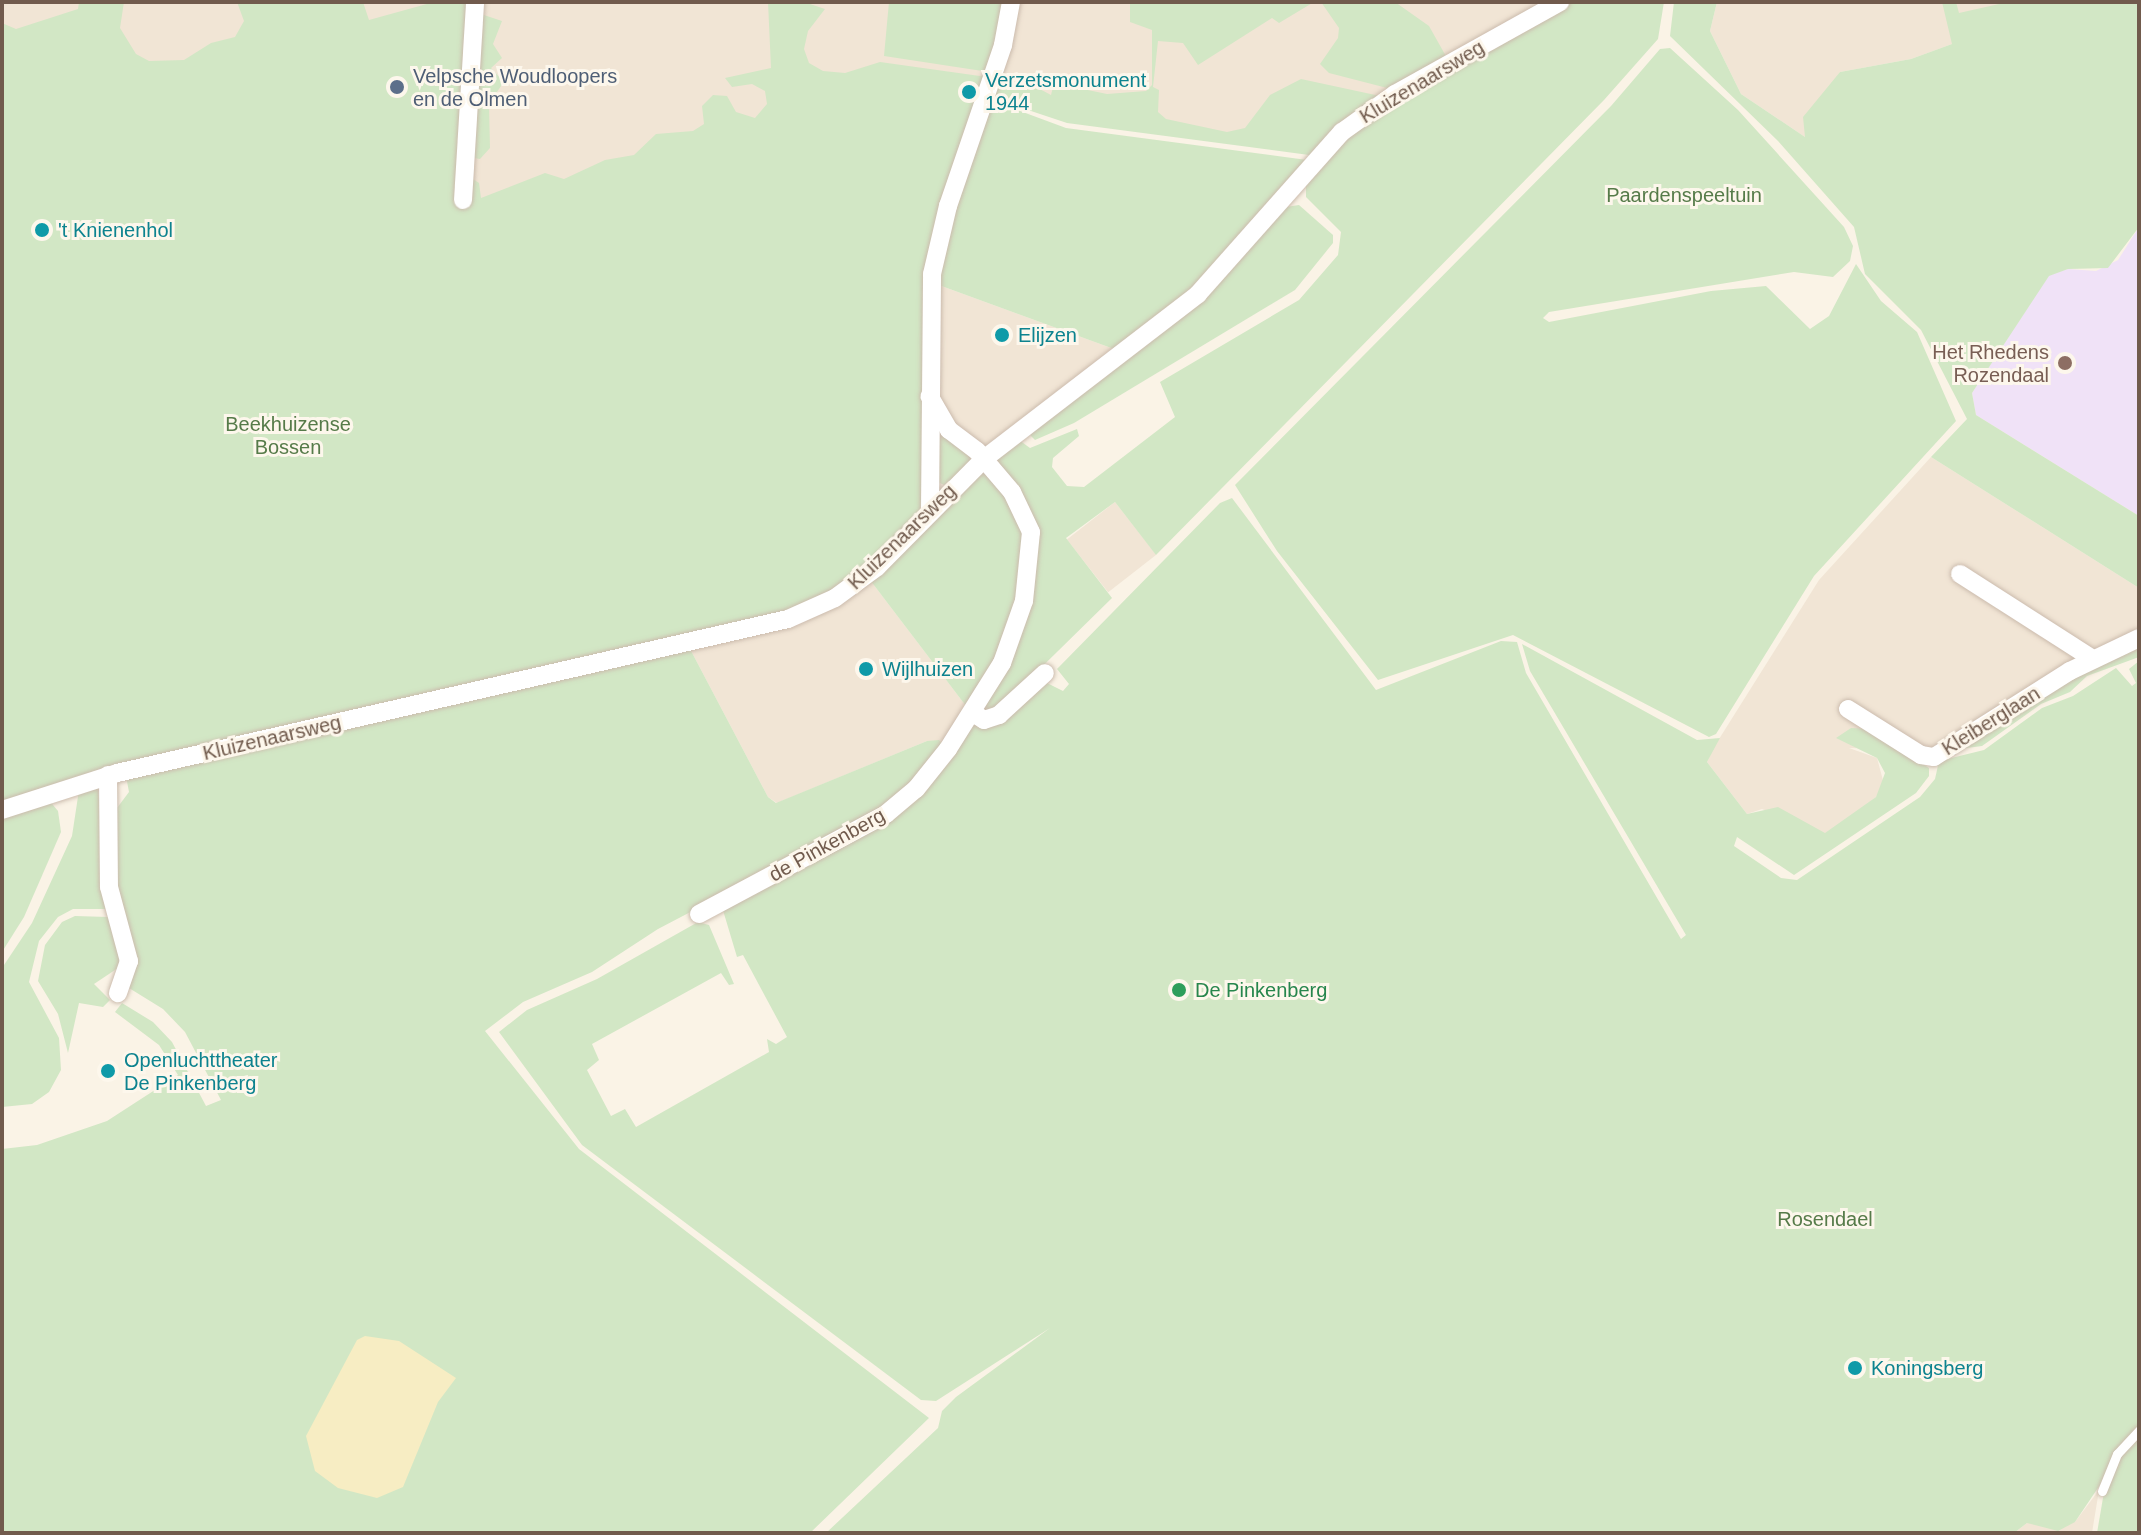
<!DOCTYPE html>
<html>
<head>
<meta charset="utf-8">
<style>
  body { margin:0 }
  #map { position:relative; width:2141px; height:1535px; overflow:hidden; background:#faf3e6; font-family:Arial,sans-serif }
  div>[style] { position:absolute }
  .residential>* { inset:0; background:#f1e5d5; transform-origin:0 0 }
  .education>* { inset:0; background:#f0e2f7 }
  .green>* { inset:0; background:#d2e7c5 }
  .sand>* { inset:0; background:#f7edc3 }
  .roads { filter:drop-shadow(0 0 2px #cbbbad) drop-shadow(0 0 2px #cbbbad) }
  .service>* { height:9px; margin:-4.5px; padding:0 4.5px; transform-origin:4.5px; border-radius:4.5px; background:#fff }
  .minor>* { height:18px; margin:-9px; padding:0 9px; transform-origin:9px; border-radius:9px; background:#fff }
  .dots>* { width:22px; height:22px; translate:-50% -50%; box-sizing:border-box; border:4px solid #fdf7ec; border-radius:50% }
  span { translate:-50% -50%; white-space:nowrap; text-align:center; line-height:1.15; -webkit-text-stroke:6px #fdf7ec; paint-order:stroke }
  .service-label { font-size:20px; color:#4e5e75 }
  .left { translate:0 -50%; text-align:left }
  .culture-label { font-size:20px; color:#0d838f }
  .street-label { font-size:20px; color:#715b4d }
  .park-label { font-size:20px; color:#567b49 }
  .education-label { font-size:20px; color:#785e54 }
  .right { translate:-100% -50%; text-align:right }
  .leisure-label { font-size:20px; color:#27864d }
  .frame { position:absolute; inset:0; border:4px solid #715b4d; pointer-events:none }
</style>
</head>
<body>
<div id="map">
  <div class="residential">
    <i style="clip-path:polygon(2px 2px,443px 2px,225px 66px,115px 69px,2px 32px)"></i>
    <i style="clip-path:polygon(479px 2px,1547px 2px,1280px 150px,980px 78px,779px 117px,468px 214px)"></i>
    <i style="clip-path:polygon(1717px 2px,2033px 2px,1952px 44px,1911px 59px,1840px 72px,1805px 137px,1741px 94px,1710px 31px)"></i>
    <i style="clip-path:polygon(936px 284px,1114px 349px,990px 446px,975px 445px,939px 406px)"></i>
    <i style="clip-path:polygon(1931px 457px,2139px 588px,2139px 631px,1934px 750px,1849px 748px,1877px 758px,1884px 784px,1876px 797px,1833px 831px,1825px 834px,1762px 809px,1747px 814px,1707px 762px,1714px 747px,1819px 580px)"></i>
    <i style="left:1115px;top:502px;width:67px;height:61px;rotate:52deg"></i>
    <i style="clip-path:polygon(870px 580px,969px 710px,944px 746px,927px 741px,777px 803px,768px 797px,689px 647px)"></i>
    <i style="clip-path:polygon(2099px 1490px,2092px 1533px,2014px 1533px,2027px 1523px,2075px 1522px)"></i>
  </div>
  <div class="education">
    <i style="clip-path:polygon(2139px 227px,2139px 516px,1976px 415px,1972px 393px,2049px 275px,2068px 269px,2096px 271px,2118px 260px)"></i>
  </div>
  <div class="green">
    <i style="clip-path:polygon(79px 2px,124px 2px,120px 28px,136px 54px,149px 61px,184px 60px,211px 43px,235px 37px,244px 21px,237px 2px,363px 2px,369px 20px,434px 2px,479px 2px,481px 14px,502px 21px,493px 44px,502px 58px,491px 68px,504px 82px,489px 103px,490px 148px,480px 159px,474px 158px,473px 179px,479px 183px,481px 198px,545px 173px,564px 179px,605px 160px,634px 155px,656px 134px,693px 131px,704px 124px,702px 106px,713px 95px,727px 96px,736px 112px,755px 118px,767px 104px,765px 91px,752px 84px,732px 87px,725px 78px,771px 68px,768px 2px,804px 2px,825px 9px,808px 31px,804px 49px,809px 63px,823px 71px,845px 73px,880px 62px,987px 77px,944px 204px,920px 512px,872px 563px,810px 605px,2px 803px,2px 23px,16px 29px,78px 9px)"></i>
    <i style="clip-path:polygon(889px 2px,1006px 2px,989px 72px,884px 56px)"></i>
    <i style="clip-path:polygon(1130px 2px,1314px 2px,1279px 23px,1272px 18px,1198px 65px,1183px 43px,1158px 41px,1153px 87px,1159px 90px,1158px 112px,1166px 119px,1227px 132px,1245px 128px,1270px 95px,1301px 79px,1380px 96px,1309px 155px,1067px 123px,1010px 104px,990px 104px,997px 81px,1034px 86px,1051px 95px,1054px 83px,1107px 94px,1146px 91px,1152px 85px,1152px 30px,1130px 22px)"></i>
    <i style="clip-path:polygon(1321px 2px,1395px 2px,1429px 26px,1447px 58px,1391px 89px,1329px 73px,1320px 64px,1338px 38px,1339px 28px)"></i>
    <i style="clip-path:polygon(1572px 2px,1664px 2px,1658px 39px,1604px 100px,1156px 555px,1115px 502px,1066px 538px,1112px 598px,996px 712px,980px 710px,1037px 551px,996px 461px,1019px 440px,1030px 448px,1077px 429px,1079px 436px,1053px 458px,1052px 467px,1067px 486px,1084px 487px,1175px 417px,1160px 382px,1299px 300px,1338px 255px,1341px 232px,1306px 197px,1306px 182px,1333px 147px,1398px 98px)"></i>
    <i style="clip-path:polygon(1674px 2px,1717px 2px,1710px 31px,1741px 94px,1805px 137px,1803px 117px,1840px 72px,1911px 59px,1952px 44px,1942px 2px,1956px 2px,1959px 13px,2008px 2px,2139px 2px,2139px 227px,2108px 268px,2068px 269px,2049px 276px,1972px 393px,1976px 415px,2139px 516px,2139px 588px,1931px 457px,1967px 419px,1921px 330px,1865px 274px,1854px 227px,1778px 141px,1670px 36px)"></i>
    <i style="clip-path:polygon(1670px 48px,1738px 110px,1844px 227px,1853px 246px,1850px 261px,1833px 277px,1794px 272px,1549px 312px,1543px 318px,1549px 322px,1711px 291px,1766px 286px,1810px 329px,1829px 316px,1856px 264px,1881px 301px,1917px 332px,1956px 421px,1814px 576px,1716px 734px,1709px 737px,1513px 635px,1378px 680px,1277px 551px,1235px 485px,1611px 106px,1660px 49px)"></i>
    <i style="clip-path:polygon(1009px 107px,1066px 128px,1307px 160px,1193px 290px,1114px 349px,936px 284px,942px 250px,988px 110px)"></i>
    <i style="clip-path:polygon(1299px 205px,1333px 235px,1333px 243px,1295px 290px,1074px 423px,1035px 440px,1031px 436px,1028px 430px,1286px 207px)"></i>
    <i style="clip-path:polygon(936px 420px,975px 461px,944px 485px,938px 482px)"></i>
    <i style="clip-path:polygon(982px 471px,992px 474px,1026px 532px,1010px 633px,969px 710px,870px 580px)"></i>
    <i style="clip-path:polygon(1232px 498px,1376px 690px,1501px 641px,1517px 642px,1526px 673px,1681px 939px,1686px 935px,1530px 671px,1522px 644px,1697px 740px,1720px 738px,1707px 762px,1747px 814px,1778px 807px,1825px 833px,1876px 797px,1885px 773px,1877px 758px,1836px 738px,1851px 728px,1869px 729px,1929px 768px,1929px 776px,1916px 793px,1794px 875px,1737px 837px,1734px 846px,1781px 878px,1797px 880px,1920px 797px,1935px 779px,1939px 761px,1984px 750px,2042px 708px,2073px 696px,2116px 668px,2132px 686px,2136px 683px,2129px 669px,2139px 661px,2139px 1427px,2075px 1522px,2058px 1531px,2027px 1523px,2014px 1533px,826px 1533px,938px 1428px,942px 1411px,956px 1397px,1050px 1328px,936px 1401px,921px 1400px,582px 1145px,499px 1032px,527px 1010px,597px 979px,698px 922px,709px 925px,734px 984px,729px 985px,721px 973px,592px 1044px,599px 1060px,587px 1070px,611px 1116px,625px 1109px,636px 1127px,769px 1052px,767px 1039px,776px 1044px,787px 1037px,743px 955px,737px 957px,722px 907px,890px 818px,975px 722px,1043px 681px,1063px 691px,1069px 684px,1057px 669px,1220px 503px)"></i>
    <i style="clip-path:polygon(2139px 644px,2139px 657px,2087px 676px,2070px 692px,2041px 704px,1982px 746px,1959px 749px,2075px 675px)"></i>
    <i style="clip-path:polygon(689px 647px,768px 797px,776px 803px,927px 741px,939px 740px,944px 746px,885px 810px,658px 929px,592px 972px,523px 1002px,485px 1031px,579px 1149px,929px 1418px,810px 1533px,2px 1533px,2px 1149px,37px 1145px,107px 1121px,178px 1075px,159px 1045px,115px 1012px,122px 1003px,153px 1022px,172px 1042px,206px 1106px,221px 1100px,185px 1032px,163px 1009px,129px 988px,118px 912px,115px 826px,117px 808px,129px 792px,126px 776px)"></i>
    <i style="clip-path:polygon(98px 784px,105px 909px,73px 909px,58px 917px,39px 941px,29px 982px,59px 1038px,61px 1070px,49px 1092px,32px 1104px,2px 1107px,2px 968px,32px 923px,72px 836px,79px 790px)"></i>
    <i style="clip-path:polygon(48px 799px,58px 811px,61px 832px,24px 917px,2px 952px,2px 816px)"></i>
    <i style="clip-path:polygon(75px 916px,108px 917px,124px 964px,94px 984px,110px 1000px,103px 1007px,79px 1003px,68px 1053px,58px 1014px,38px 981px,45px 945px,62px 922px)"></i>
    <i style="clip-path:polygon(2139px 1433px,2139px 1533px,2097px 1533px,2104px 1492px,2119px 1455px)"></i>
  </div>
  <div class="sand">
    <i style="clip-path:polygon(365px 1336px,399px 1341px,456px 1378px,438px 1402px,403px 1487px,377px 1498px,338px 1488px,315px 1471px,306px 1436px,357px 1340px)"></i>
  </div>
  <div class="roads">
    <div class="service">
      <i style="left:2102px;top:1491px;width:40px;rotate:-68deg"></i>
      <i style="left:2117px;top:1454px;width:33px;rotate:-47deg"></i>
    </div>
    <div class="minor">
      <i style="left:463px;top:200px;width:198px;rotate:-86.5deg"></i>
      <i style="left:930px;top:510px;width:236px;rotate:-89.5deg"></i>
      <i style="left:932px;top:274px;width:70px;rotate:-76.8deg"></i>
      <i style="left:948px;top:206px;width:170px;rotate:-71.1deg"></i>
      <i style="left:1003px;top:45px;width:44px;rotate:-79.5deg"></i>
      <i style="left:1960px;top:574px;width:158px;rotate:32.6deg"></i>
      <i style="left:1848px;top:709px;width:86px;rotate:32.2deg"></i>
      <i style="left:1921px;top:755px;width:13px;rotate:9deg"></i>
      <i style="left:1934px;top:757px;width:161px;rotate:-32.3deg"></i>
      <i style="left:2070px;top:671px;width:76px;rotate:-25.6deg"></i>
      <i style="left:973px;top:713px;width:13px;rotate:32deg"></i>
      <i style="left:984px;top:720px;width:16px;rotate:-18deg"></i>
      <i style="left:999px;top:715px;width:62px;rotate:-42.4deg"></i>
      <i style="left:108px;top:775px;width:112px;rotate:89.5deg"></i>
      <i style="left:109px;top:887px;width:77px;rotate:74.9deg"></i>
      <i style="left:129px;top:961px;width:34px;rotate:109deg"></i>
      <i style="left:2px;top:810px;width:121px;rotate:-17.8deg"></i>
      <i style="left:117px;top:773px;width:688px;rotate:-12.93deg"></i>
      <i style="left:788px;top:619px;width:51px;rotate:-24.1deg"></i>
      <i style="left:835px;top:598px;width:52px;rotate:-36.4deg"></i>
      <i style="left:877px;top:567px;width:152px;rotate:-45.3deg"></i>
      <i style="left:984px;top:459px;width:270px;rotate:-37.6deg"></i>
      <i style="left:1198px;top:294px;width:217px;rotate:-48.4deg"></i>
      <i style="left:1342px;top:132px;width:65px;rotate:-35.6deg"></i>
      <i style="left:1395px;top:94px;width:189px;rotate:-29.1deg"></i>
      <i style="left:699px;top:914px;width:212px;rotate:-28.1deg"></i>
      <i style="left:886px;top:814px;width:39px;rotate:-40deg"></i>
      <i style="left:916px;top:789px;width:51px;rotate:-51.3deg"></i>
      <i style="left:948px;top:749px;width:102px;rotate:-57.9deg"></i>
      <i style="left:1002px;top:663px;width:66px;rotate:-70.5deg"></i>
      <i style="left:1024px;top:601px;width:69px;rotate:-84.2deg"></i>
      <i style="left:1031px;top:532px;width:44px;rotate:-115.4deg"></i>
      <i style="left:1012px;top:492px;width:54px;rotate:-130.5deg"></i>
      <i style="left:977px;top:451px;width:35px;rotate:-143deg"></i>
      <i style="left:949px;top:430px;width:39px;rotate:-120deg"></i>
    </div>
  </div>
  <div class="dots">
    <i style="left:397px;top:87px;background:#5c6f8a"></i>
    <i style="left:969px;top:92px;background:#0f9aa8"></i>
    <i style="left:42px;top:230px;background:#0f9aa8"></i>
    <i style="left:1002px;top:335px;background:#0f9aa8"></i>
    <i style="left:2065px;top:363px;background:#8d6e63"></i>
    <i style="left:866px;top:669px;background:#0f9aa8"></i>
    <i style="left:1179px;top:990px;background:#2e9e5b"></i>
    <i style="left:108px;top:1071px;background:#0f9aa8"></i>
    <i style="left:1855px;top:1368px;background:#0f9aa8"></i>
  </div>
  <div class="service-label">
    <span class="left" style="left:413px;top:88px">Velpsche Woudloopers<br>en de Olmen</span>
  </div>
  <div class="culture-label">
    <span class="left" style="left:985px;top:92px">Verzetsmonument<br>1944</span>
    <span class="left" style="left:58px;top:230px">'t Knienenhol</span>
    <span class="left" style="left:1018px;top:335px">Elijzen</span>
    <span class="left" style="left:882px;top:669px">Wijlhuizen</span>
    <span class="left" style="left:124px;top:1072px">Openluchttheater<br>De Pinkenberg</span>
    <span class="left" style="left:1871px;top:1368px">Koningsberg</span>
  </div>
  <div class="street-label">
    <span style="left:1422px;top:82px;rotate:-31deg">Kluizenaarsweg</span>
    <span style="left:902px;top:537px;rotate:-44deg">Kluizenaarsweg</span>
    <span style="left:1991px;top:721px;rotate:-32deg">Kleiberglaan</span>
    <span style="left:272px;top:738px;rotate:-13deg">Kluizenaarsweg</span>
    <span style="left:827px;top:845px;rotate:-29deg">de Pinkenberg</span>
  </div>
  <div class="park-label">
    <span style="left:1684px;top:195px">Paardenspeeltuin</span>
    <span style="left:288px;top:436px">Beekhuizense<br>Bossen</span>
    <span style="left:1825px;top:1219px">Rosendael</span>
  </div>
  <div class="education-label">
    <span class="right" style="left:2049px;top:364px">Het Rhedens<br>Rozendaal</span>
  </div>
  <div class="leisure-label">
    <span class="left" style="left:1195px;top:990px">De Pinkenberg</span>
  </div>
  <div class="frame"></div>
</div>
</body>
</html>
